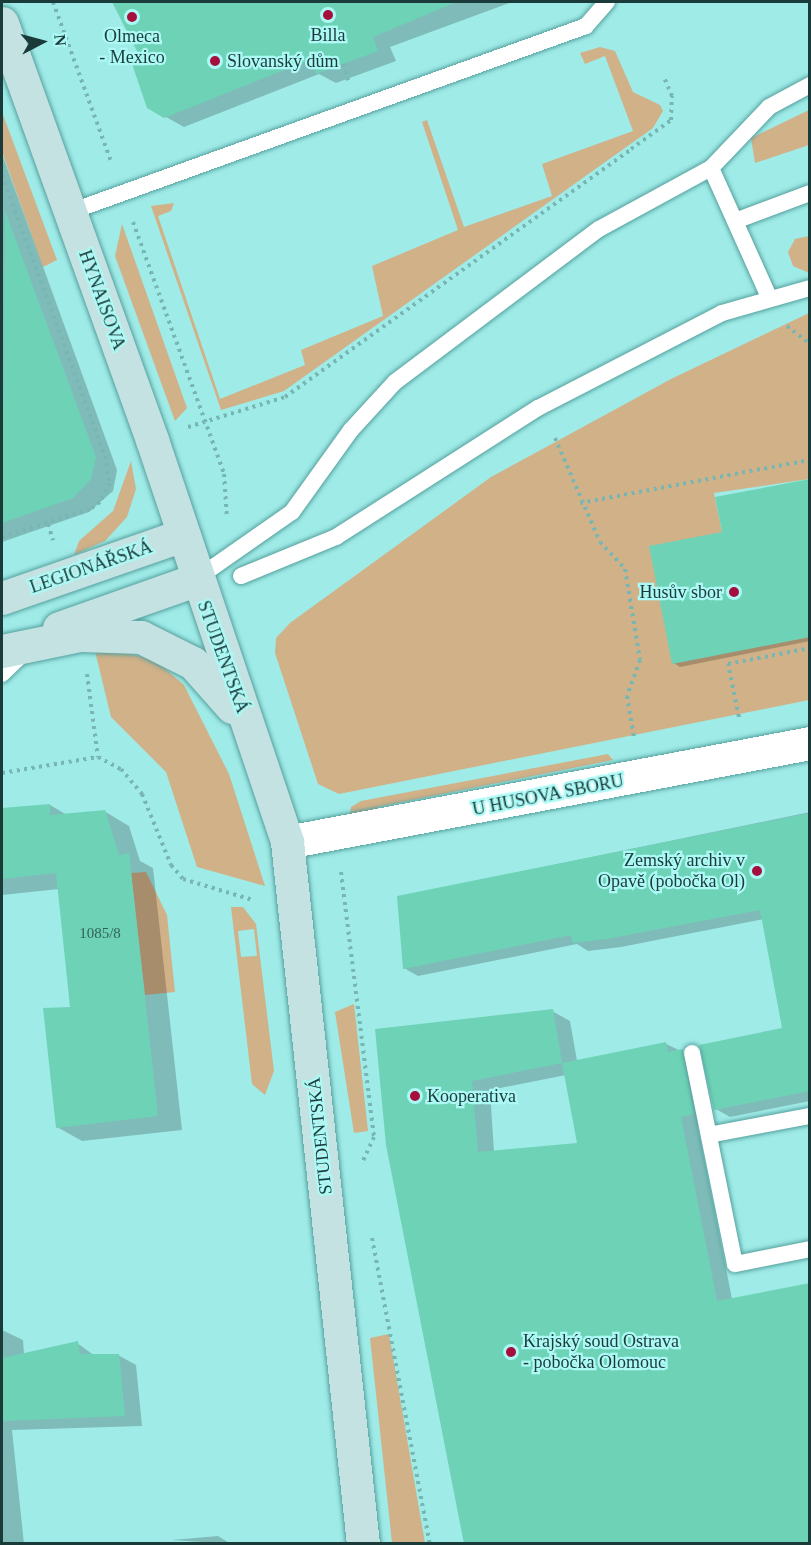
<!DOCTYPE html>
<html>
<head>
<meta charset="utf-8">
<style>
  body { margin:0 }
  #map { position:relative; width:811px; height:1545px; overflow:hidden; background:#9febe8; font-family:Georgia,serif }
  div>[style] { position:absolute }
  .green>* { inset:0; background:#d1b188 }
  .shadow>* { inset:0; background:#0003 }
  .building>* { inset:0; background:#6ed3b6 }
  .path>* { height:4px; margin-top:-2px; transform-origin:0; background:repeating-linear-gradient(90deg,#77b6b3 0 3px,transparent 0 7.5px) }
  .roads { filter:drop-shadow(0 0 2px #54a09d) drop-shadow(0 0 2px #54a09d) }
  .lane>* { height:16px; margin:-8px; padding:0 8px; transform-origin:8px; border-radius:8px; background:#fff }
  .street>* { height:33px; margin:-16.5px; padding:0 16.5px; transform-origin:16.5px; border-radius:16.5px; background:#fff }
  .secondary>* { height:33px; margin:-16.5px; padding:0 16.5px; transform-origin:16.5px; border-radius:16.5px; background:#c4e2e2 }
  .dots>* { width:16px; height:16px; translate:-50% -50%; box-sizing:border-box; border:3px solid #acf9f5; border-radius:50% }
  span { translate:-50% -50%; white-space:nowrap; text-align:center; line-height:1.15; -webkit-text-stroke:4.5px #acf9f5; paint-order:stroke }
  .number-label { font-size:15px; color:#306159 }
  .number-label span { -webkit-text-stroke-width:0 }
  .poi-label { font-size:18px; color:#1b3b3a }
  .left { translate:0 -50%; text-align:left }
  .right { translate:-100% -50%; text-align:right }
  .street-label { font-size:18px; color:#1b3b3a }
  .frame { position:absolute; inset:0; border:3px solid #1b3b3a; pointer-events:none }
  .north { position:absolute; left:12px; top:12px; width:60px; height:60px; -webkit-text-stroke:4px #acf9f5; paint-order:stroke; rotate:84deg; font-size:16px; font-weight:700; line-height:24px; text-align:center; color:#1b3b3a }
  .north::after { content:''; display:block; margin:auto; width:21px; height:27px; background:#1b3b3a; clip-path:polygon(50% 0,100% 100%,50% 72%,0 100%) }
</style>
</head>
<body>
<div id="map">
  <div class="green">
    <i style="clip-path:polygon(600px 47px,615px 51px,633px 92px,660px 105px,663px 111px,653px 128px,284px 391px,221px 410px,151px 206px,174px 203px,171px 211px,158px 216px,220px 399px,305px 365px,301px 350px,383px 316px,372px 266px,458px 230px,422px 122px,427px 120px,464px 227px,552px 196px,542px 164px,633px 131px,605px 56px,585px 64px,580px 53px)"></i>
    <i style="clip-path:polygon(809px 110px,809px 145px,755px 163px,751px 138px)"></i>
    <i style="clip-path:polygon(2px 112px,57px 260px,43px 267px,2px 152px)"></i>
    <i style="clip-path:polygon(122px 224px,187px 408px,175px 421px,115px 256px)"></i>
    <i style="clip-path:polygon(809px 236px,810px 236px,809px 273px,793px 266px,788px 252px,795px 239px)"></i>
    <i style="clip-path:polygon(809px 313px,809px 479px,714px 493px,722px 532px,809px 637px,809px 700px,339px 794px,318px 784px,275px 653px,276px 638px,290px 623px,491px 477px,671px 379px)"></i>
    <i style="clip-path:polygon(131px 461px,136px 489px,127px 517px,105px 541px,74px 555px,79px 541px,113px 511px)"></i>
    <i style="clip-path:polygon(94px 647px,154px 659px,184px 685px,229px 774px,265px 886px,197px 867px,166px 772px,111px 717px)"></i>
    <i style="clip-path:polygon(608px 754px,613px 760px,378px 807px,371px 815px,349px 820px,351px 807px,361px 801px)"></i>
    <i style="clip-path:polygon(146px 872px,167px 915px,175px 992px,145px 995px,131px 873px)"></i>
    <i style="clip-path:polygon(evenodd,231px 907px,243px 907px,256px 924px,274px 1071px,265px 1095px,252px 1084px,231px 907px,254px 929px,257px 956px,241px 957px,238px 931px,254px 929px)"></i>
    <i style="clip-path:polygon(354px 1004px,368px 1131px,354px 1133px,335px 1012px)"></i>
    <i style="clip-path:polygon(389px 1334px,425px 1543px,392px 1543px,370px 1338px)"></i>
  </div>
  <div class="shadow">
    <i style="clip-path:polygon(116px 2px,512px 2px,390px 47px,396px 61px,336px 83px,319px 74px,184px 127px,148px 107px,141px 56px)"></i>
    <i style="clip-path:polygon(2px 154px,117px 470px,113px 491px,89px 512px,2px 542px)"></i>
    <i style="clip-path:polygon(810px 480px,810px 641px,680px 667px,674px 663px,724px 533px)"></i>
    <i style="clip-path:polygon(50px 805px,67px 815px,104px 811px,129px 826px,140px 861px,153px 868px,182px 1130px,82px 1141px,57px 1127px,72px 1008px,59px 889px,2px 895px,2px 810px)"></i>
    <i style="clip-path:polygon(810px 812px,810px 1101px,730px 1117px,716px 1109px,784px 1029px,764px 919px,621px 947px,588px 951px,577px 944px,418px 976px,404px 968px,398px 897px)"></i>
    <i style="clip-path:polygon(evenodd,552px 1011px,570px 1021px,577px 1061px,666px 1044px,700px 1060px,711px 1124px,698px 1127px,732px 1299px,810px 1544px,388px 1145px,552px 1011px,566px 1075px,579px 1144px,494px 1152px,490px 1090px,566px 1075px)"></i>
    <i style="clip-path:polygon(2px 1330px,23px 1340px,24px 1354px,77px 1343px,95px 1356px,118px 1355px,136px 1365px,142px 1426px,12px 1430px,24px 1544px,2px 1544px)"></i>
    <i style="clip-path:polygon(218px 1536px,231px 1544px,172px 1540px)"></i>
  </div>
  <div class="building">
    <i style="clip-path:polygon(112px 2px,456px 2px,373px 37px,378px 51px,316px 74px,314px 58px,164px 118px,147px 108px,130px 58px,139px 55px)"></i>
    <i style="clip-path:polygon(5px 211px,96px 457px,91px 479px,73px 498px,2px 523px)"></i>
    <i style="clip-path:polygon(810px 479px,810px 637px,672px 664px,649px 546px,722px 532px,715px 497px)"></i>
    <i style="clip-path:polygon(50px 804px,50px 815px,105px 810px,119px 855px,129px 853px,158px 1116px,56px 1128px,43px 1008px,70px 1007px,56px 873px,2px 879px,2px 808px)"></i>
    <i style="clip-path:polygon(810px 813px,810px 1091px,714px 1110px,699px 1045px,782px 1028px,760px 910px,606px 939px,573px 943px,571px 935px,403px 969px,397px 896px)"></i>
    <i style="clip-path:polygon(evenodd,553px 1009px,562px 1063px,666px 1042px,668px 1052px,683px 1049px,694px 1114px,681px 1117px,717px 1301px,810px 1283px,810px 1544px,464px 1544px,386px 1145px,375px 1029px,553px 1009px,562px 1063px,577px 1143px,478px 1152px,472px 1081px,562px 1063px)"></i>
    <i style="clip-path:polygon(78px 1341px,80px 1354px,119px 1354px,125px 1416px,2px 1421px,2px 1358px)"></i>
  </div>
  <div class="path">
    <i style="left:53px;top:2px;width:172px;rotate:70deg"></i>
    <i style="left:343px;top:64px;width:17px;rotate:73deg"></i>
    <i style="left:2px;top:175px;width:299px;rotate:69.9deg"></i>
    <i style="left:105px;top:456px;width:27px;rotate:80deg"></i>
    <i style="left:110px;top:483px;width:21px;rotate:118deg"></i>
    <i style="left:100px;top:502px;width:12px;rotate:145deg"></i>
    <i style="left:90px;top:509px;width:92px;rotate:162.3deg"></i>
    <i style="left:133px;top:222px;width:268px;rotate:70.1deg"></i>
    <i style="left:224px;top:474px;width:45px;rotate:86.2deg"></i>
    <i style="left:787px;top:326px;width:29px;rotate:38deg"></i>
    <i style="left:188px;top:427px;width:102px;rotate:-17.2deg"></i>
    <i style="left:285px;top:397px;width:426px;rotate:-35.6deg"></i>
    <i style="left:631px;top:149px;width:49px;rotate:-35.9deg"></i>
    <i style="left:671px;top:120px;width:24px;rotate:-88deg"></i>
    <i style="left:672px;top:96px;width:21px;rotate:-113deg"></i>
    <i style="left:555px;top:438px;width:113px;rotate:66.6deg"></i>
    <i style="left:600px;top:542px;width:37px;rotate:47deg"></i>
    <i style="left:625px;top:569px;width:92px;rotate:80.6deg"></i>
    <i style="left:640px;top:660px;width:38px;rotate:110deg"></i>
    <i style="left:627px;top:696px;width:43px;rotate:80.5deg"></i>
    <i style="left:580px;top:503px;width:234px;rotate:-10.6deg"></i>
    <i style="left:48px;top:524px;width:17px;rotate:73deg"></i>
    <i style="left:87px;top:674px;width:84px;rotate:82.5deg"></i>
    <i style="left:739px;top:717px;width:54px;rotate:-101.7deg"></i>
    <i style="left:728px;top:664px;width:84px;rotate:-11deg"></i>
    <i style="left:2px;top:773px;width:97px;rotate:-9.5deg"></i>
    <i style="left:98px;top:757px;width:26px;rotate:28deg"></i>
    <i style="left:121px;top:769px;width:33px;rotate:50deg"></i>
    <i style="left:142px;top:794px;width:77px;rotate:67.8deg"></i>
    <i style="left:171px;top:865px;width:18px;rotate:49deg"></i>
    <i style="left:183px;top:879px;width:73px;rotate:16.7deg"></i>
    <i style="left:341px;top:872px;width:267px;rotate:82.9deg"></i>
    <i style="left:374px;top:1137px;width:29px;rotate:115deg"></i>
    <i style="left:372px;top:1238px;width:311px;rotate:79.3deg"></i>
  </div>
  <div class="roads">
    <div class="lane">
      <i style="left:711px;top:168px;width:141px;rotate:65.8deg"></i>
      <i style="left:70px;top:212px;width:548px;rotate:-19.82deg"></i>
      <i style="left:586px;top:26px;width:32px;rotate:-49deg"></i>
      <i style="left:735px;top:221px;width:80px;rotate:-20.5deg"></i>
      <i style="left:241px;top:576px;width:103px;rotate:-22.3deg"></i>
      <i style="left:336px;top:537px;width:240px;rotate:-32.6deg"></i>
      <i style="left:538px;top:408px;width:207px;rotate:-27.3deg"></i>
      <i style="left:722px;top:313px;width:91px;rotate:-15.9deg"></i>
      <i style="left:196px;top:579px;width:117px;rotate:-34.9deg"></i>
      <i style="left:292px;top:512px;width:101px;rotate:-54.3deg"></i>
      <i style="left:351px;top:430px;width:65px;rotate:-47.5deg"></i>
      <i style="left:395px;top:382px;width:255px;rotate:-36.9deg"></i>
      <i style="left:599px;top:229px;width:128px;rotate:-28.6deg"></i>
      <i style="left:711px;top:168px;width:84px;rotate:-46.4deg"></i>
      <i style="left:769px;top:107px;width:47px;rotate:-28.2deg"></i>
      <i style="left:2px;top:674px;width:37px;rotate:-44deg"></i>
      <i style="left:692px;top:1053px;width:215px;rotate:78.5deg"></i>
      <i style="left:735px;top:1264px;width:76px;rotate:-11.3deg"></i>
      <i style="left:709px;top:1135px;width:103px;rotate:-10.7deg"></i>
    </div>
    <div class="street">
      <i style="left:287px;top:842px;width:532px;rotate:-10.72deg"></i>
    </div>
    <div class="secondary">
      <i style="left:2px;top:23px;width:443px;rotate:70.2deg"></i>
      <i style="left:152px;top:440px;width:424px;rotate:71.4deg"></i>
      <i style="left:287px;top:842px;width:706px;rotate:83.82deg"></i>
      <i style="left:2px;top:598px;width:188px;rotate:-19.2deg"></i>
      <i style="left:59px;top:628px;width:144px;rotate:-19.4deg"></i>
      <i style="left:2px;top:651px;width:80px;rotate:-11.6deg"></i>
      <i style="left:80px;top:635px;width:61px;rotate:1.9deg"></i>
      <i style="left:141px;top:637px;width:58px;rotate:26.6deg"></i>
      <i style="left:193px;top:663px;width:59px;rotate:48.4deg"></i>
    </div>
  </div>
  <div class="dots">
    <i style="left:328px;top:15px;background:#a60e3d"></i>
    <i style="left:132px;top:17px;background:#a60e3d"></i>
    <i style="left:215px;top:61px;background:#a60e3d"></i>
    <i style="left:734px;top:592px;background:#a60e3d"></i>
    <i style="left:757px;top:871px;background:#a60e3d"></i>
    <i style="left:415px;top:1096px;background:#a60e3d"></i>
    <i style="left:511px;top:1352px;background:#a60e3d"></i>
  </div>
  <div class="number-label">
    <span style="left:100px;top:934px">1085/8</span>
  </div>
  <div class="poi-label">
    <span style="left:328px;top:35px">Billa</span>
    <span style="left:132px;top:47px">Olmeca<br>- Mexico</span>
    <span class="left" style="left:227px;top:61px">Slovanský dům</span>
    <span class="right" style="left:722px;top:592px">Husův sbor</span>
    <span class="right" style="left:745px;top:871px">Zemský archiv v<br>Opavě (pobočka Ol)</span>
    <span class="left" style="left:427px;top:1096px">Kooperativa</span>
    <span class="left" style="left:523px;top:1352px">Krajský soud Ostrava<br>- pobočka Olomouc</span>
  </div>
  <div class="street-label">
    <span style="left:102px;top:300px;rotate:70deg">HYNAISOVA</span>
    <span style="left:91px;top:567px;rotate:-19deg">LEGIONÁŘSKÁ</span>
    <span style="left:223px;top:657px;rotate:70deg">STUDENTSKÁ</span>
    <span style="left:548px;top:795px;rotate:-11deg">U HUSOVA SBORU</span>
    <span style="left:320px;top:1136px;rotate:-96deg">STUDENTSKÁ</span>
  </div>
  <div class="frame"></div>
  <div class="north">N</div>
</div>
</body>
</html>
